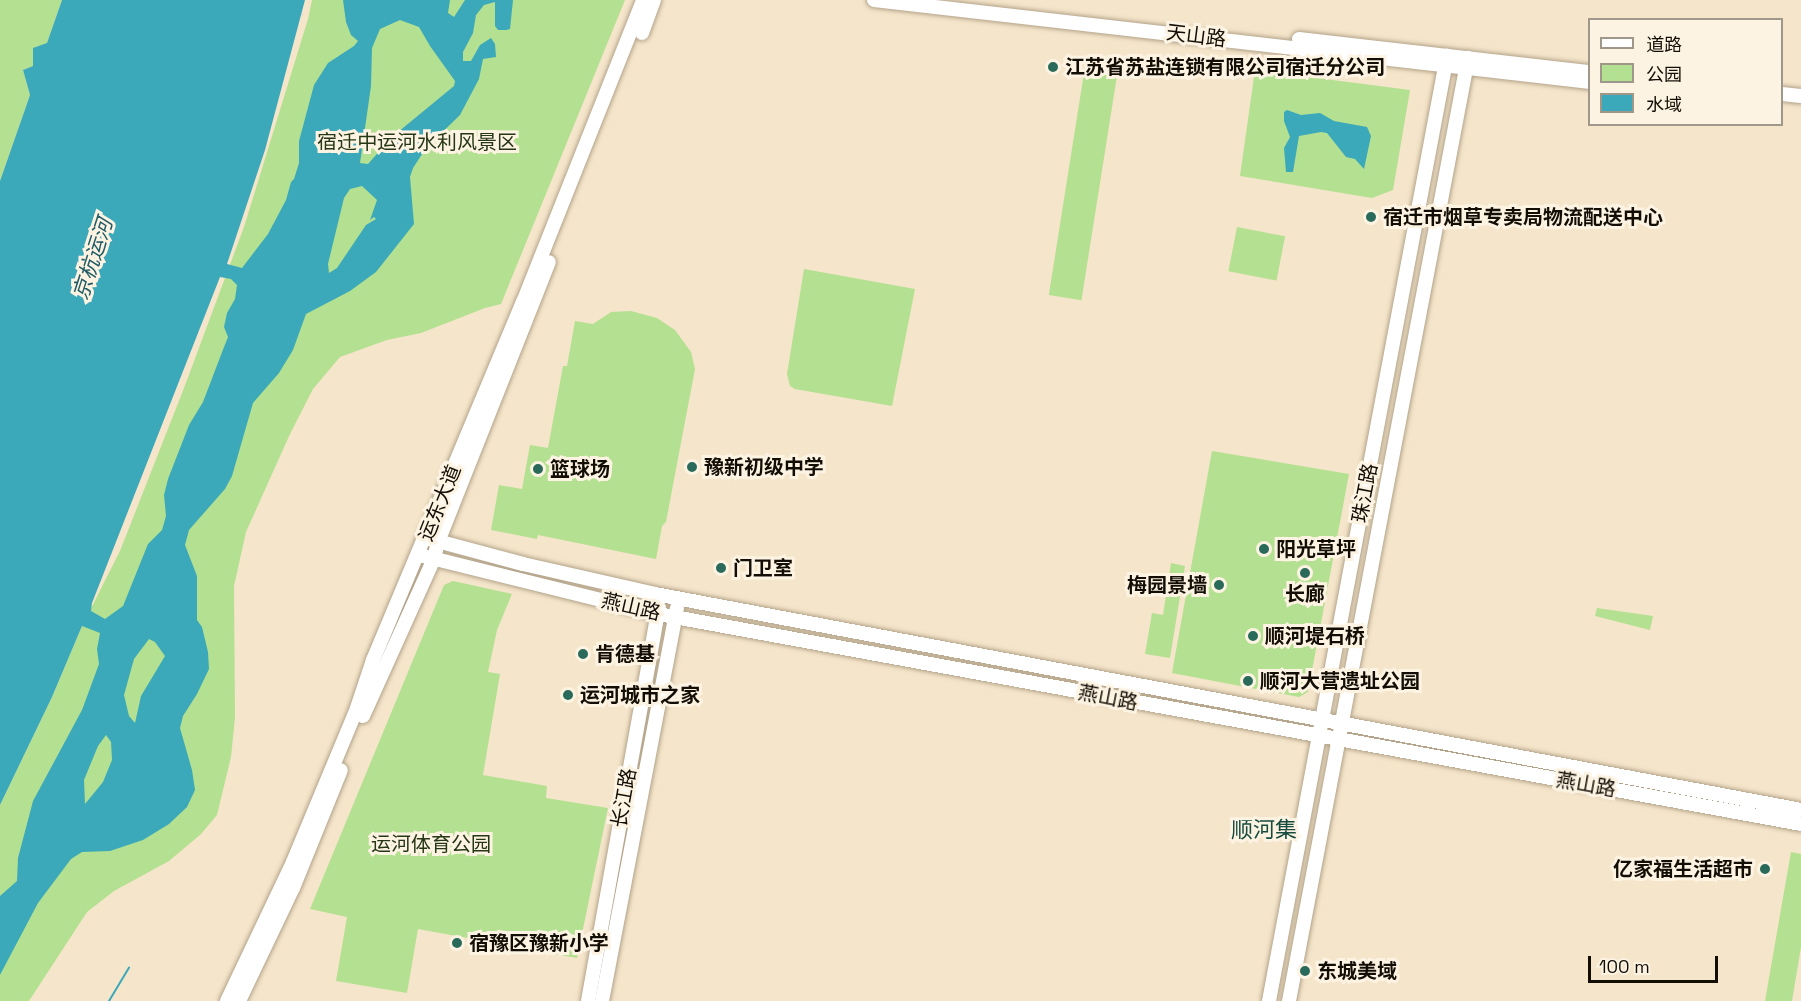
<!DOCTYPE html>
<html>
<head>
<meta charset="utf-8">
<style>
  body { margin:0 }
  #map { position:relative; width:1801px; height:1001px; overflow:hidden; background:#f5e5ca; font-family:"Space Grotesk","Noto Sans SC",sans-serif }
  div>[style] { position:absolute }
  .green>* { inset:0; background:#b4e091; transform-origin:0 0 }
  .water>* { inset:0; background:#3ba9ba }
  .stream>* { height:2px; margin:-1px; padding:0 1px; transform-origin:1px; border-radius:1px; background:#3ba9ba }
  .roads { filter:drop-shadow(0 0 2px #b2a38a) drop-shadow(0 0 2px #b2a38a) }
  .secondary>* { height:14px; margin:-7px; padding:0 7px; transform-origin:7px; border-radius:7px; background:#fff }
  .dots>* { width:16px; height:16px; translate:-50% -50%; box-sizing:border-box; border:3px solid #fdf3e3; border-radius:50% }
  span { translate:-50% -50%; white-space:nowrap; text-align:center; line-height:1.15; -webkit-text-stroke:6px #fdf3e3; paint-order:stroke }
  .street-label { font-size:20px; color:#130e05 }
  .poi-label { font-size:20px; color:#130e05; font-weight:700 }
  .left { translate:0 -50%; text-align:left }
  .right { translate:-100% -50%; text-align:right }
  .park-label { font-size:20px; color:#253714 }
  .water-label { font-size:21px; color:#215c66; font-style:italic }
  .quarter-label { font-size:22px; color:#174c3f }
  .legend { position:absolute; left:1588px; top:18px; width:195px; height:108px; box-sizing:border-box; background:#fdf3e3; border:2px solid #9f978a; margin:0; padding:8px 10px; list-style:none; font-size:18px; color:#130e05 }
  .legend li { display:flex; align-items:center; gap:12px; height:30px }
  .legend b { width:30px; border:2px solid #9f978a }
  .scale { position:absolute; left:1588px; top:956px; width:130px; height:27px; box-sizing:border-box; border:3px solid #130e05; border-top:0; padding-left:8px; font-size:18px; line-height:21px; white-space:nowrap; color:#130e05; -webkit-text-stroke:4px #fdf3e3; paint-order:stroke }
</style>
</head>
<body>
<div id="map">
  <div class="green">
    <i style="clip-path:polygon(0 0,62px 0,47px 43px,33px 66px,23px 70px,30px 95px,0 181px)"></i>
    <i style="clip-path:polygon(312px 0,625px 0,501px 304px,485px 308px,421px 333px,387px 340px,340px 357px,313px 389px,290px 434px,246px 532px,234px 586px,235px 717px,231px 757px,217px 815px,201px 834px,169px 861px,114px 891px,87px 912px,29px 1001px,0 1001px,0 805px,52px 697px,82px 626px,120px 551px,184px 388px,244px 227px,308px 19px)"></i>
    <i style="left:1087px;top:54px;width:33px;height:244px;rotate:9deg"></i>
    <i style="clip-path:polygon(1255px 70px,1410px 90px,1393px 190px,1372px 198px,1240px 176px)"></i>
    <i style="left:1237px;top:227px;width:49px;height:45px;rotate:11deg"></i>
    <i style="clip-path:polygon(804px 269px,915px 289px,892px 406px,795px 389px,790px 386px,787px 374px)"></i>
    <i style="clip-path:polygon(631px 311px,657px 318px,675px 330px,691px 352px,695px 369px,666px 522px,662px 526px,656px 559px,538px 535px,537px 539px,491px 530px,499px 485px,522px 489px,530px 445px,548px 448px,563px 366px,567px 366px,575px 321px,593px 324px,611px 312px)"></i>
    <i style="clip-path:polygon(1212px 451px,1349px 474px,1308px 692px,1299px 697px,1172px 673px)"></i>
    <i style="clip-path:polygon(1171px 563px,1185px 566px,1170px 658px,1145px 654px,1152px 613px,1163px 615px)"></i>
    <i style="clip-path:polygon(453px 581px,512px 594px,497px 630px,488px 672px,500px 674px,483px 775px,547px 786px,546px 798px,608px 808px,577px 958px,418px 929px,407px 993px,336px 981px,347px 917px,310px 909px,444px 585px)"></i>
    <i style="clip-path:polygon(1597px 608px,1653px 616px,1650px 630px,1595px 616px)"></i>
    <i style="clip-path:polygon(1791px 852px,1801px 854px,1801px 947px,1792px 1001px,1765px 1001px)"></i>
  </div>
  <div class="water">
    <i style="clip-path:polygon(evenodd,62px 0,305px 0,265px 150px,227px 264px,242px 268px,268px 234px,286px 200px,291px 182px,294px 179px,299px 163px,299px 141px,314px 85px,328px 63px,354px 46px,358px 41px,351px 35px,346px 22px,343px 0,450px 0,448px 13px,454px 17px,465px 0,513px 0,510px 29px,506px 30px,498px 30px,495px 26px,495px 2px,484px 5px,476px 15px,473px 33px,463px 52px,463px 61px,471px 61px,480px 45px,491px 38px,495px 44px,496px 57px,483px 59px,479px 79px,460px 115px,426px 148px,413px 168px,410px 177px,414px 224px,376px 272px,350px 291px,306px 314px,293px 350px,279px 373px,253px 403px,232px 476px,225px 489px,189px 530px,185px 545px,197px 576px,197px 620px,202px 627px,208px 652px,209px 669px,197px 694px,183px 716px,180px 728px,192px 770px,195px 790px,187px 807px,169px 824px,143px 840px,110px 851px,82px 852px,71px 859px,38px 903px,0 975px,0 896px,17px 881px,18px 858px,33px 801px,82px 710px,99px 664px,97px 649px,100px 633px,82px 626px,52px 697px,0 805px,0 181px,30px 95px,23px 70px,33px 66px,33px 48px,47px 43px,62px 0,400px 20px,419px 27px,430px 46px,455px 81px,454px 86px,392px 137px,368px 164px,360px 163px,371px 86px,372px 48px,380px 29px,400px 20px,62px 0,362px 186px,377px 200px,370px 220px,374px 217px,376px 219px,366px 225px,337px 268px,329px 273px,328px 264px,344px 198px,350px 189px,362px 186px,62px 0,220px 277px,231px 279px,237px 285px,235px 299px,227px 313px,224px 327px,228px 337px,224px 347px,203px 402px,189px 425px,168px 479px,164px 495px,166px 516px,162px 530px,148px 544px,123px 606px,105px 619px,91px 611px,92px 603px,220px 277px,62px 0,149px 639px,155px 642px,165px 656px,141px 696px,135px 723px,129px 716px,124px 695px,134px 659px,149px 639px,62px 0,106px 735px,111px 742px,112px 760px,103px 782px,85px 804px,84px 780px,98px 746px,106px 735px)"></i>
    <i style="clip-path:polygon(1287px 110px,1301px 115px,1320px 113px,1334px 121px,1367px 127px,1371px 136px,1364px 169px,1355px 159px,1346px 157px,1327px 133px,1321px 132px,1299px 136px,1293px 172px,1286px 172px,1284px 148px,1290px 137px,1284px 121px,1284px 112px)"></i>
  </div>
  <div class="stream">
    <i style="left:109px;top:1001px;width:39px;rotate:-59deg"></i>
  </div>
  <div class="roads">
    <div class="secondary">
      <i style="left:874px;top:0;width:721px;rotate:6.53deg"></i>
      <i style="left:642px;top:33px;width:35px;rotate:-70deg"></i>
      <i style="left:1299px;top:39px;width:293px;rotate:6.5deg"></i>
      <i style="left:1782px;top:94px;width:19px;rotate:6deg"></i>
      <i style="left:426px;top:538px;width:100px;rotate:15deg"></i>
      <i style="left:523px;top:564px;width:135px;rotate:12.8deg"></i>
      <i style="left:655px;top:594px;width:1166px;rotate:10.67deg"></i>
      <i style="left:419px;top:555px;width:246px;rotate:13.9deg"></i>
      <i style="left:658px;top:614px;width:1162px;rotate:10.41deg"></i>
      <i style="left:363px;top:716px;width:172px;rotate:-65.7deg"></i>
      <i style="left:434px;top:559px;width:17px;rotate:-77deg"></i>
      <i style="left:438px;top:542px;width:301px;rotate:-68.4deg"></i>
      <i style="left:227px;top:1001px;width:154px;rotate:-64.6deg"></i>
      <i style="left:293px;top:862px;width:167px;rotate:-67.4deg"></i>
      <i style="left:357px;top:708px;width:51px;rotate:-71.6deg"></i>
      <i style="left:373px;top:660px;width:388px;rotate:-67.3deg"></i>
      <i style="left:523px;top:302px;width:325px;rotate:-68.3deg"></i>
      <i style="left:239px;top:1001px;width:125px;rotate:-64.5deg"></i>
      <i style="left:293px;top:888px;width:127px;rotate:-67.9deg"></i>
      <i style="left:588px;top:1001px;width:400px;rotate:-79.8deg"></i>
      <i style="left:602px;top:1001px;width:400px;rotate:-79.2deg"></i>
      <i style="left:1269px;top:1001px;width:962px;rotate:-79.33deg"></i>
      <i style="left:1289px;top:1001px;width:960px;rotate:-79.25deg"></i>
    </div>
  </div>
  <div class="dots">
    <i style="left:1053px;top:67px;background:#296a5a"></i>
    <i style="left:1371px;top:217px;background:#296a5a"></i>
    <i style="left:692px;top:467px;background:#296a5a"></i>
    <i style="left:538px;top:469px;background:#296a5a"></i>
    <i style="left:1264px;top:549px;background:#296a5a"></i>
    <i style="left:721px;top:568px;background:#296a5a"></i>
    <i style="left:1305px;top:573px;background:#296a5a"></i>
    <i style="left:1219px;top:585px;background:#296a5a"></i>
    <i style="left:1253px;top:636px;background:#296a5a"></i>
    <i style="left:583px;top:654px;background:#296a5a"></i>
    <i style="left:1248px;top:681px;background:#296a5a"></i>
    <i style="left:568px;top:695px;background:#296a5a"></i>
    <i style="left:1765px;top:869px;background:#296a5a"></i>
    <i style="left:457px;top:943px;background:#296a5a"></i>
    <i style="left:1305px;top:971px;background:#296a5a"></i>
  </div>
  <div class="street-label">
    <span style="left:1196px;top:36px;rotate:7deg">天山路</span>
    <span style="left:1365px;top:493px;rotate:-79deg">珠江路</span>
    <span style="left:440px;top:503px;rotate:-68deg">运东大道</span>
    <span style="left:631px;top:607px;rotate:13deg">燕山路</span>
    <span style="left:1108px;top:698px;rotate:11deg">燕山路</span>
    <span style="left:1586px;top:785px;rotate:10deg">燕山路</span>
    <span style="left:624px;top:798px;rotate:-80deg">长江路</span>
  </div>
  <div class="poi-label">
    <span class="left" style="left:1065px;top:67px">江苏省苏盐连锁有限公司宿迁分公司</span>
    <span class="left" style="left:1383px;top:217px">宿迁市烟草专卖局物流配送中心</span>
    <span class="left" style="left:704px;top:467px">豫新初级中学</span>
    <span class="left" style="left:550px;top:469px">篮球场</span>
    <span class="left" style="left:1276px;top:549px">阳光草坪</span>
    <span class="left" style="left:733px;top:568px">门卫室</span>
    <span class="right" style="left:1207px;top:585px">梅园景墙</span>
    <span style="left:1305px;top:594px">长廊</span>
    <span class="left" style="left:1265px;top:636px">顺河堤石桥</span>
    <span class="left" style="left:595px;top:654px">肯德基</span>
    <span class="left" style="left:1260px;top:681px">顺河大营遗址公园</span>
    <span class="left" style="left:580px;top:695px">运河城市之家</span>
    <span class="right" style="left:1753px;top:869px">亿家福生活超市</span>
    <span class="left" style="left:469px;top:943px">宿豫区豫新小学</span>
    <span class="left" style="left:1317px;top:971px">东城美域</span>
  </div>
  <div class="park-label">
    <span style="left:417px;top:142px">宿迁中运河水利风景区</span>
    <span style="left:431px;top:844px">运河体育公园</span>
  </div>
  <div class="water-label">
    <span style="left:93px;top:259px;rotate:-72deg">京杭运河</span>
  </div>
  <div class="quarter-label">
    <span style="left:1264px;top:830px">顺河集</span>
  </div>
  <ul class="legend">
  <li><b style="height:8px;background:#fff"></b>道路</li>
  <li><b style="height:16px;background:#b4e091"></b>公园</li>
  <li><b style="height:16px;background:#3ba9ba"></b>水域</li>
  </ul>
  <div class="scale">100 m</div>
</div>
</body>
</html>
